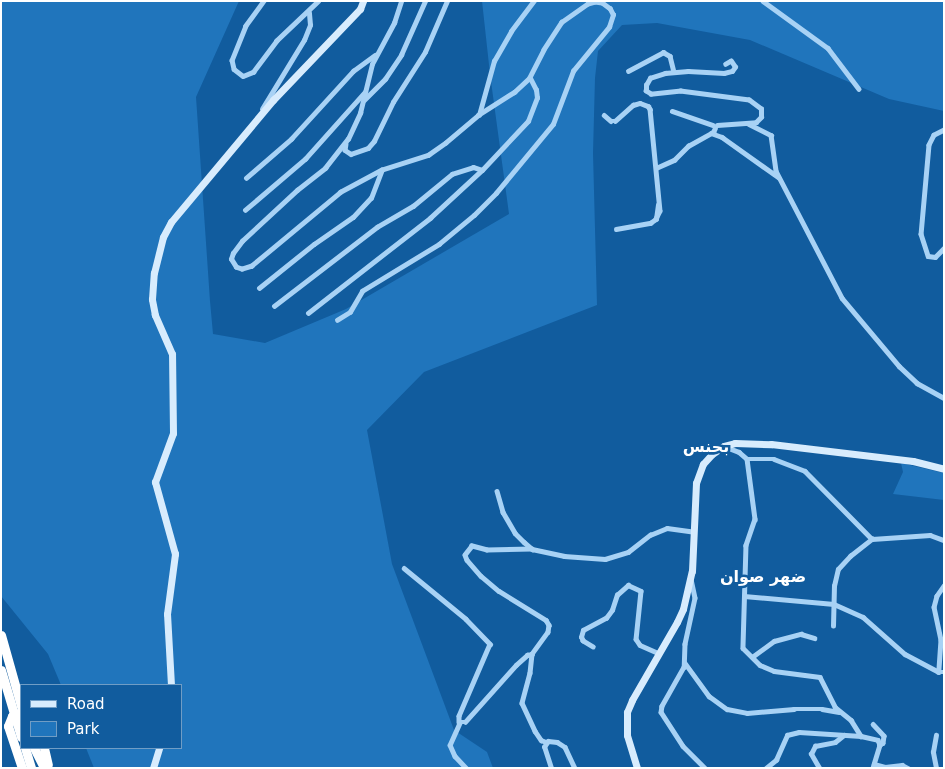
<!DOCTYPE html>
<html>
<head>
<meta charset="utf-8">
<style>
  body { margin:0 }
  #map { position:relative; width:945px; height:769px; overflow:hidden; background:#115c9e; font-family:"DejaVu Sans",Cairo,sans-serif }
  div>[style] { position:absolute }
  .green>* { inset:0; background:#2075bc }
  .street>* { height:4.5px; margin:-2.25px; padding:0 2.25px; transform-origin:2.25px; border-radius:2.25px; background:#a8d2f5 }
  .secondary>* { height:7px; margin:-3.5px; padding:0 3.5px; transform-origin:3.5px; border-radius:3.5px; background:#d8ecfd }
  .highway>* { height:9px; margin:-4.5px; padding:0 4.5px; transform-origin:4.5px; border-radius:4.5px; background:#fff }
  .highway-bridge>* { height:9px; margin:-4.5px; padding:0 4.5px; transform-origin:4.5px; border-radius:4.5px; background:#fff }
  span { translate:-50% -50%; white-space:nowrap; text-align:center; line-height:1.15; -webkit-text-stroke:5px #115c9e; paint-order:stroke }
  .quarter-label { font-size:16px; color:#fff; font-weight:700 }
  .frame { position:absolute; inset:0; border:2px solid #fff; pointer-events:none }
  .legend { position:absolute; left:20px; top:684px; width:162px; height:65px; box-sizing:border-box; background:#115c9e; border:1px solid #709dc5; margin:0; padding:6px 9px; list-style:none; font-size:15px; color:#fff }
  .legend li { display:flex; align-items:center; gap:10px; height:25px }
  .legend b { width:25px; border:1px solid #709dc5 }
</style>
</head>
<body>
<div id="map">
  <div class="green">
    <i style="clip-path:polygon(1px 1px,239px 1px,196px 97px,210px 301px,213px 334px,265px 343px,346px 309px,509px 214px,490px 74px,482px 1px,944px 1px,944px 111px,889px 99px,750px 40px,657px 23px,622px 25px,598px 51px,595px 78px,593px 153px,597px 305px,424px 372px,367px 430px,392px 564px,454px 730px,487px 752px,493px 768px,94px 768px,86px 748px,181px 748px,181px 685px,61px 685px,48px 654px,1px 596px)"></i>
    <i style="clip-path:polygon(901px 463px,944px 473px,944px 500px,893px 494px,903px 472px)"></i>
  </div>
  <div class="street">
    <i style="left:264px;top:1px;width:31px;rotate:126deg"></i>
    <i style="left:246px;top:26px;width:37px;rotate:112deg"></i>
    <i style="left:232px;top:60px;width:9px;rotate:77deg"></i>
    <i style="left:234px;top:69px;width:11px;rotate:38deg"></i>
    <i style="left:243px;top:76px;width:11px;rotate:-22deg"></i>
    <i style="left:253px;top:72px;width:39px;rotate:-53deg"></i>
    <i style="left:276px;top:41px;width:58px;rotate:-43.6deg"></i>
    <i style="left:763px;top:1px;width:80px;rotate:35.9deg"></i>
    <i style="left:828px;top:48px;width:51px;rotate:52.9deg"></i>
    <i style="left:628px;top:71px;width:40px;rotate:-28deg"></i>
    <i style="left:663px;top:52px;width:8px;rotate:30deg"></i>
    <i style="left:670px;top:56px;width:16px;rotate:76deg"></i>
    <i style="left:364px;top:100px;width:30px;rotate:-45deg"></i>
    <i style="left:385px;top:79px;width:29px;rotate:-56deg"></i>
    <i style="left:401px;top:55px;width:59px;rotate:-66deg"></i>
    <i style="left:262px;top:109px;width:81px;rotate:-58.7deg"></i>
    <i style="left:304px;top:40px;width:16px;rotate:-68deg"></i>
    <i style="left:310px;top:25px;width:12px;rotate:-95deg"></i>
    <i style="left:672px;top:111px;width:43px;rotate:18.9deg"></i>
    <i style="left:479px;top:115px;width:56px;rotate:-74.5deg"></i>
    <i style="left:494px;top:61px;width:34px;rotate:-60deg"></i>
    <i style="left:511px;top:31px;width:38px;rotate:-53deg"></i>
    <i style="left:604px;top:115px;width:9px;rotate:41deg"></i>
    <i style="left:611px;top:121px;width:4px"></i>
    <i style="left:615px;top:121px;width:24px;rotate:-42deg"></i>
    <i style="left:633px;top:105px;width:7px;rotate:-16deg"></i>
    <i style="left:640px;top:103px;width:9px;rotate:21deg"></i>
    <i style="left:648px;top:106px;width:4px;rotate:56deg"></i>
    <i style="left:650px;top:109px;width:102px;rotate:84.4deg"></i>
    <i style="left:660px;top:211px;width:9px;rotate:117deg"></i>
    <i style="left:656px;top:219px;width:14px;rotate:-82deg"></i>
    <i style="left:749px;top:124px;width:25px;rotate:27deg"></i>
    <i style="left:771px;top:135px;width:36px;rotate:82deg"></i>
    <i style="left:776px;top:171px;width:143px;rotate:62.5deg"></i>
    <i style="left:842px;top:298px;width:89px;rotate:50deg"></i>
    <i style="left:899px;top:366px;width:25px;rotate:43deg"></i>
    <i style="left:917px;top:383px;width:31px;rotate:29deg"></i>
    <i style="left:717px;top:125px;width:39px;rotate:-4deg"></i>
    <i style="left:756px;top:122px;width:7px;rotate:-45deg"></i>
    <i style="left:761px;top:117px;width:8px;rotate:-90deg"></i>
    <i style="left:761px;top:109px;width:15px;rotate:-143deg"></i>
    <i style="left:749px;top:100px;width:69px;rotate:-172.5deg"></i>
    <i style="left:681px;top:91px;width:30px;rotate:174deg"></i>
    <i style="left:651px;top:94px;width:6px;rotate:-149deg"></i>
    <i style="left:646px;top:91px;width:6px;rotate:-90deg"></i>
    <i style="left:646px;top:85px;width:8px;rotate:-60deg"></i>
    <i style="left:650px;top:78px;width:16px;rotate:-18deg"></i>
    <i style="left:665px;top:73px;width:23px;rotate:-5deg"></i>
    <i style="left:688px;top:71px;width:36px;rotate:3deg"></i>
    <i style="left:724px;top:73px;width:8px;rotate:-14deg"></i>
    <i style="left:732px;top:71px;width:5px;rotate:-53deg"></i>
    <i style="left:735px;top:67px;width:7px;rotate:-124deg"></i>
    <i style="left:731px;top:61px;width:6px;rotate:149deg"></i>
    <i style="left:944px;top:130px;width:11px;rotate:153deg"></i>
    <i style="left:934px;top:135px;width:11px;rotate:117deg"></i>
    <i style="left:929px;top:145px;width:89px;rotate:95.1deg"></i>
    <i style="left:921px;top:234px;width:23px;rotate:72deg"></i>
    <i style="left:928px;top:256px;width:7px;rotate:8deg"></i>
    <i style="left:935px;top:257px;width:13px;rotate:-45deg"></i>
    <i style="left:711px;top:133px;width:12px;rotate:20deg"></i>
    <i style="left:722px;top:137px;width:69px;rotate:35.5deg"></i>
    <i style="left:346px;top:144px;width:6px;rotate:99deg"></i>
    <i style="left:345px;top:150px;width:7px;rotate:34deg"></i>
    <i style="left:351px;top:154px;width:18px;rotate:-19deg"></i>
    <i style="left:368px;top:148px;width:9px;rotate:-49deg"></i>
    <i style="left:374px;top:141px;width:43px;rotate:-64deg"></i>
    <i style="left:393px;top:102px;width:59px;rotate:-57.4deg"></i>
    <i style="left:425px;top:52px;width:56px;rotate:-66.7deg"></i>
    <i style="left:656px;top:168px;width:20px;rotate:-24deg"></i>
    <i style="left:674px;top:160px;width:20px;rotate:-45deg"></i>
    <i style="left:688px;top:146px;width:29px;rotate:-29deg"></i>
    <i style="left:713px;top:132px;width:4px;rotate:-63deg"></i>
    <i style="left:246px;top:178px;width:60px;rotate:-40.9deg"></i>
    <i style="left:291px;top:139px;width:92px;rotate:-47.6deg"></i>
    <i style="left:353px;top:71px;width:27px;rotate:-36deg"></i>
    <i style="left:245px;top:210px;width:79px;rotate:-40.4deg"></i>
    <i style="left:305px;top:159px;width:90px;rotate:-48.2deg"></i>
    <i style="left:616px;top:229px;width:35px;rotate:-10deg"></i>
    <i style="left:650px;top:223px;width:7px;rotate:-34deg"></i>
    <i style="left:259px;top:288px;width:70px;rotate:-38.7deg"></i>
    <i style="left:314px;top:244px;width:47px;rotate:-34.7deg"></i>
    <i style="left:353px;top:217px;width:26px;rotate:-47deg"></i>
    <i style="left:371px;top:198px;width:30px;rotate:-69deg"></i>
    <i style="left:274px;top:306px;width:130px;rotate:-37.5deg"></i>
    <i style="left:377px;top:227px;width:42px;rotate:-30.3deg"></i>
    <i style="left:413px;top:206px;width:50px;rotate:-39.4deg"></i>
    <i style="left:452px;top:174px;width:22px;rotate:-18deg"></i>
    <i style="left:473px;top:167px;width:9px;rotate:18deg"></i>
    <i style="left:482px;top:170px;width:67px;rotate:-46.8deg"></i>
    <i style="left:528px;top:121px;width:25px;rotate:-69deg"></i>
    <i style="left:537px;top:98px;width:8px;rotate:-97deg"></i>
    <i style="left:536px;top:90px;width:13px;rotate:-117deg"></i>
    <i style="left:308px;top:313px;width:155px;rotate:-37.9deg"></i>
    <i style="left:430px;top:218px;width:71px;rotate:-42.7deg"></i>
    <i style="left:337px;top:320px;width:15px;rotate:-32deg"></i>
    <i style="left:350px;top:312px;width:24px;rotate:-60deg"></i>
    <i style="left:362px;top:291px;width:90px;rotate:-31.4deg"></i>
    <i style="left:439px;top:244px;width:45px;rotate:-39.6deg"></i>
    <i style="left:474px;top:215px;width:31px;rotate:-45deg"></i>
    <i style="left:496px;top:193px;width:89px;rotate:-50.4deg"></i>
    <i style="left:553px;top:124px;width:57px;rotate:-69.3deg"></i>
    <i style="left:573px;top:71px;width:57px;rotate:-50.7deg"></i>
    <i style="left:609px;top:27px;width:13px;rotate:-72deg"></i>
    <i style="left:613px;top:15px;width:7px;rotate:-117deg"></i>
    <i style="left:610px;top:9px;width:10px;rotate:-143deg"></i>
    <i style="left:602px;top:3px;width:7px;rotate:-172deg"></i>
    <i style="left:595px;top:2px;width:7px;rotate:164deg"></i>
    <i style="left:588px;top:4px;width:32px;rotate:145deg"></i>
    <i style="left:562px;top:22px;width:33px;rotate:123deg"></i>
    <i style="left:544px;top:50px;width:31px;rotate:117deg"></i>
    <i style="left:530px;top:78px;width:21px;rotate:137deg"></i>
    <i style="left:515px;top:92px;width:43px;rotate:147.4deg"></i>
    <i style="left:479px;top:115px;width:43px;rotate:139.7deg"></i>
    <i style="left:446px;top:143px;width:21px;rotate:145deg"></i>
    <i style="left:429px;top:155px;width:49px;rotate:162.3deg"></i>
    <i style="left:382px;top:170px;width:47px;rotate:151.8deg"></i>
    <i style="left:341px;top:192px;width:116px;rotate:140.3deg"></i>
    <i style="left:252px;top:266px;width:10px;rotate:163deg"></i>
    <i style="left:242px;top:269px;width:6px;rotate:-162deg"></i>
    <i style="left:236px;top:267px;width:9px;rotate:-122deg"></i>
    <i style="left:231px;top:259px;width:6px;rotate:-72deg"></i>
    <i style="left:233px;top:253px;width:15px;rotate:-53deg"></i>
    <i style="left:242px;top:241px;width:75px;rotate:-42.8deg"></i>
    <i style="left:297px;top:190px;width:36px;rotate:-38deg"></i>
    <i style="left:325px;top:168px;width:37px;rotate:-52deg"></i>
    <i style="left:348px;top:139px;width:29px;rotate:-65deg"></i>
    <i style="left:360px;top:113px;width:50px;rotate:-76.2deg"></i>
    <i style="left:372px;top:64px;width:47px;rotate:-61.8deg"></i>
    <i style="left:394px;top:23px;width:23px;rotate:-72deg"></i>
    <i style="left:726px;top:447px;width:14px;rotate:21deg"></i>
    <i style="left:739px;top:452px;width:11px;rotate:41deg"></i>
    <i style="left:747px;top:459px;width:61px;rotate:82.4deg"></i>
    <i style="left:755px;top:519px;width:28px;rotate:109deg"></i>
    <i style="left:746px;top:545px;width:103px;rotate:91.7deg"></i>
    <i style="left:743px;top:648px;width:24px;rotate:45deg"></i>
    <i style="left:760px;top:665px;width:15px;rotate:23deg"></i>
    <i style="left:774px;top:671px;width:46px;rotate:7.4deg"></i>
    <i style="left:820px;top:677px;width:34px;rotate:63deg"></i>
    <i style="left:835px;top:707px;width:21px;rotate:39deg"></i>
    <i style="left:851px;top:720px;width:19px;rotate:58deg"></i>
    <i style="left:747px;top:459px;width:27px"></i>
    <i style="left:774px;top:459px;width:33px;rotate:21deg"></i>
    <i style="left:805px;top:471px;width:95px;rotate:45.4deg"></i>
    <i style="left:872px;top:539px;width:58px;rotate:-3.9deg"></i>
    <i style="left:930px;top:535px;width:15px;rotate:20deg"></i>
    <i style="left:497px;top:491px;width:22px;rotate:74deg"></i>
    <i style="left:503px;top:512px;width:24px;rotate:60deg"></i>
    <i style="left:515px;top:533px;width:13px;rotate:45deg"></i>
    <i style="left:524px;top:542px;width:11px;rotate:41deg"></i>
    <i style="left:532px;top:549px;width:33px;rotate:12deg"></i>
    <i style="left:564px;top:556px;width:41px;rotate:4.2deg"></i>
    <i style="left:605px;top:559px;width:24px;rotate:-17deg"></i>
    <i style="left:628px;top:552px;width:28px;rotate:-38deg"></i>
    <i style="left:650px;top:535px;width:18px;rotate:-22deg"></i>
    <i style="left:667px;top:528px;width:27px;rotate:8deg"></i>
    <i style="left:532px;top:549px;width:45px;rotate:178.7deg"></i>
    <i style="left:487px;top:550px;width:16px;rotate:-165deg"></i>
    <i style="left:472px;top:546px;width:11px;rotate:128deg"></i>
    <i style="left:465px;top:555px;width:5px;rotate:68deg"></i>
    <i style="left:467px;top:560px;width:21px;rotate:49deg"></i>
    <i style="left:481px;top:576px;width:23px;rotate:40deg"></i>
    <i style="left:499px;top:591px;width:55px;rotate:31.7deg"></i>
    <i style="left:546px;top:620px;width:6px;rotate:59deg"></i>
    <i style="left:549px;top:625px;width:7px;rotate:98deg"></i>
    <i style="left:548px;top:632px;width:27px;rotate:126deg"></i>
    <i style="left:404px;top:568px;width:80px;rotate:39.4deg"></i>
    <i style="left:466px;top:619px;width:35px;rotate:46deg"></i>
    <i style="left:490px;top:644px;width:78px;rotate:113.3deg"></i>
    <i style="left:459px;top:716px;width:6px;rotate:90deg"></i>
    <i style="left:459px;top:722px;width:6px"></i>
    <i style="left:465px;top:722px;width:76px;rotate:-48.2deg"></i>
    <i style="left:516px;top:665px;width:15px;rotate:-42deg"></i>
    <i style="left:527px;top:655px;width:5px;rotate:-11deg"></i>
    <i style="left:532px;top:654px;width:19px;rotate:96deg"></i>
    <i style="left:530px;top:673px;width:31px;rotate:105deg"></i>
    <i style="left:522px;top:703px;width:31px;rotate:65deg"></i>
    <i style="left:535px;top:731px;width:11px;rotate:56deg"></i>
    <i style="left:541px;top:740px;width:5px;rotate:22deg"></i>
    <i style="left:691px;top:579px;width:19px;rotate:78deg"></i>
    <i style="left:695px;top:598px;width:47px;rotate:102.3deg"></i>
    <i style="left:685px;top:644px;width:23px;rotate:92deg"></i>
    <i style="left:684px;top:667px;width:45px;rotate:119.4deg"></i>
    <i style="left:662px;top:706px;width:6px;rotate:99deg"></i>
    <i style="left:661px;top:712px;width:40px;rotate:57.1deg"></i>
    <i style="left:683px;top:746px;width:31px;rotate:45deg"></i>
    <i style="left:944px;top:586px;width:12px;rotate:125deg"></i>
    <i style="left:937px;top:596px;width:11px;rotate:105deg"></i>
    <i style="left:934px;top:607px;width:34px;rotate:78deg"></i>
    <i style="left:941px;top:640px;width:32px;rotate:94deg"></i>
    <i style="left:939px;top:672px;width:5px"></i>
    <i style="left:744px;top:596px;width:90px;rotate:5.1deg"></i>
    <i style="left:834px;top:604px;width:32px;rotate:24deg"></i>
    <i style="left:863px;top:617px;width:56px;rotate:41.4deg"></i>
    <i style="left:905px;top:654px;width:38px;rotate:28deg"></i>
    <i style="left:833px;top:626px;width:40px;rotate:-88.6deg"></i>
    <i style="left:834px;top:586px;width:17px;rotate:-77deg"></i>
    <i style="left:838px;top:569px;width:18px;rotate:-47deg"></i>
    <i style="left:850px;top:556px;width:28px;rotate:-38deg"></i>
    <i style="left:593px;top:647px;width:12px;rotate:-149deg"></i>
    <i style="left:583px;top:641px;width:4px;rotate:-117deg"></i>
    <i style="left:581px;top:637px;width:7px;rotate:-74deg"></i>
    <i style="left:583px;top:630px;width:26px;rotate:-28deg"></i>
    <i style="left:606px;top:618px;width:10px;rotate:-53deg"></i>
    <i style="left:612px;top:610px;width:16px;rotate:-72deg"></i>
    <i style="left:617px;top:595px;width:15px;rotate:-42deg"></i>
    <i style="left:628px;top:585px;width:14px;rotate:25deg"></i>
    <i style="left:641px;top:591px;width:48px;rotate:95.9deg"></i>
    <i style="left:636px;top:639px;width:7px;rotate:56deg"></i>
    <i style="left:640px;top:645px;width:20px;rotate:24deg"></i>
    <i style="left:752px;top:657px;width:27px;rotate:-36deg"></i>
    <i style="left:774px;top:641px;width:28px;rotate:-15deg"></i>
    <i style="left:801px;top:634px;width:14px;rotate:17deg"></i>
    <i style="left:685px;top:663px;width:41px;rotate:54deg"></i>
    <i style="left:709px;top:696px;width:22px;rotate:36deg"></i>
    <i style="left:727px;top:709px;width:20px;rotate:11deg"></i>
    <i style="left:747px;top:713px;width:47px;rotate:-4.9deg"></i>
    <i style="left:794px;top:709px;width:28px"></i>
    <i style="left:822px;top:709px;width:17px;rotate:10deg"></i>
    <i style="left:460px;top:723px;width:24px;rotate:114deg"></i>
    <i style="left:450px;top:745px;width:12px;rotate:66deg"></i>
    <i style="left:455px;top:756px;width:16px;rotate:47deg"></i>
    <i style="left:873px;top:724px;width:16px;rotate:47deg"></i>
    <i style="left:884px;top:736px;width:7px;rotate:98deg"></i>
    <i style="left:883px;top:743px;width:4px;rotate:146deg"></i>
    <i style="left:874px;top:764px;width:11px;rotate:15deg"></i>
    <i style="left:885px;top:767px;width:17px;rotate:-7deg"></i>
    <i style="left:902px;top:765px;width:7px;rotate:27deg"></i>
    <i style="left:551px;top:768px;width:22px;rotate:-108deg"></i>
    <i style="left:544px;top:747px;width:7px;rotate:-56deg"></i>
    <i style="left:548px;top:741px;width:9px;rotate:6deg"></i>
    <i style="left:557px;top:742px;width:9px;rotate:32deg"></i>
    <i style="left:565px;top:747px;width:23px;rotate:65deg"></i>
    <i style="left:766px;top:768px;width:13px;rotate:-39deg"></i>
    <i style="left:776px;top:760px;width:27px;rotate:-66deg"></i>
    <i style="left:787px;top:735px;width:12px;rotate:-14deg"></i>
    <i style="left:799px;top:732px;width:62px;rotate:3.7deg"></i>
    <i style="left:861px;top:736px;width:17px;rotate:13deg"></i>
    <i style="left:878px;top:740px;width:5px;rotate:68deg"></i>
    <i style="left:880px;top:745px;width:24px;rotate:107deg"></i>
    <i style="left:819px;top:768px;width:16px;rotate:-120deg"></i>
    <i style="left:811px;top:754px;width:9px;rotate:-63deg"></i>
    <i style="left:815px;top:746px;width:20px;rotate:-11deg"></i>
    <i style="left:835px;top:742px;width:11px;rotate:-38deg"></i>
    <i style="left:936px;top:768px;width:16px;rotate:-101deg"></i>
    <i style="left:933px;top:752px;width:17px;rotate:-80deg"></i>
  </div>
  <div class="secondary">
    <i style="left:171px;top:685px;width:71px;rotate:-93.2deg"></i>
    <i style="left:167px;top:614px;width:61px;rotate:-82.4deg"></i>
    <i style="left:175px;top:554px;width:75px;rotate:-105.5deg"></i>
    <i style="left:155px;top:482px;width:52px;rotate:-69.8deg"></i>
    <i style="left:173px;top:433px;width:79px;rotate:-90.7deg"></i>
    <i style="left:172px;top:354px;width:43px;rotate:-113.6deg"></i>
    <i style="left:155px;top:315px;width:16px;rotate:-101deg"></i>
    <i style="left:152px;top:299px;width:26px;rotate:-86deg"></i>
    <i style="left:154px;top:273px;width:37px;rotate:-76deg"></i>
    <i style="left:163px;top:237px;width:17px;rotate:-62deg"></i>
    <i style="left:171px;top:222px;width:159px;rotate:-50.1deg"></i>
    <i style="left:273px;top:100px;width:126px;rotate:-46.3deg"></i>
    <i style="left:360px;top:9px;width:9px;rotate:-69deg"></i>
    <i style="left:153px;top:768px;width:21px;rotate:-73deg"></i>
    <i style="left:637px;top:768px;width:34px;rotate:-107deg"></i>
    <i style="left:627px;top:735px;width:23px;rotate:-90deg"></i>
    <i style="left:627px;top:712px;width:13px;rotate:-67deg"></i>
    <i style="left:632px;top:700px;width:90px;rotate:-60deg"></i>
    <i style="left:677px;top:622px;width:14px;rotate:-65deg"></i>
    <i style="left:683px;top:609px;width:39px;rotate:-77deg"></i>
    <i style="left:692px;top:571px;width:88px;rotate:-87.4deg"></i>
    <i style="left:696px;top:483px;width:20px;rotate:-70deg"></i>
    <i style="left:703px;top:464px;width:13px;rotate:-48deg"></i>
    <i style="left:712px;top:454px;width:14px;rotate:-34deg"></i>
    <i style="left:724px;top:446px;width:11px;rotate:-15deg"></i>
    <i style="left:735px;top:443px;width:36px;rotate:2deg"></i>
    <i style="left:771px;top:444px;width:143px;rotate:6.8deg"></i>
    <i style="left:913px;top:461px;width:32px;rotate:14deg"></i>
  </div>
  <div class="highway">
    <i style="left:1px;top:635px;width:74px;rotate:74.3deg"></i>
    <i style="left:1px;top:670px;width:70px;rotate:73.4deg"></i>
    <i style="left:8px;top:726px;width:44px;rotate:71.6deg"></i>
    <i style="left:25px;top:748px;width:21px;rotate:73deg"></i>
    <i style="left:34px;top:748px;width:22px;rotate:63deg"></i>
    <i style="left:44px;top:748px;width:17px;rotate:77deg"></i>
  </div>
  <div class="highway-bridge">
    <i style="left:8px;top:726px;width:11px;rotate:-68deg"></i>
    <i style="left:12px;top:716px;width:10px;rotate:-24deg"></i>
  </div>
  <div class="quarter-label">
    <span style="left:706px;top:447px">بحنس</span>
    <span style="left:763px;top:577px">ضهر صوان</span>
  </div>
  <div class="frame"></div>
  <ul class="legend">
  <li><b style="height:6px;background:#d8ecfd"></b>Road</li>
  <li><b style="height:14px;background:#2075bc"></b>Park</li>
  </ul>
</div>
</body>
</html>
